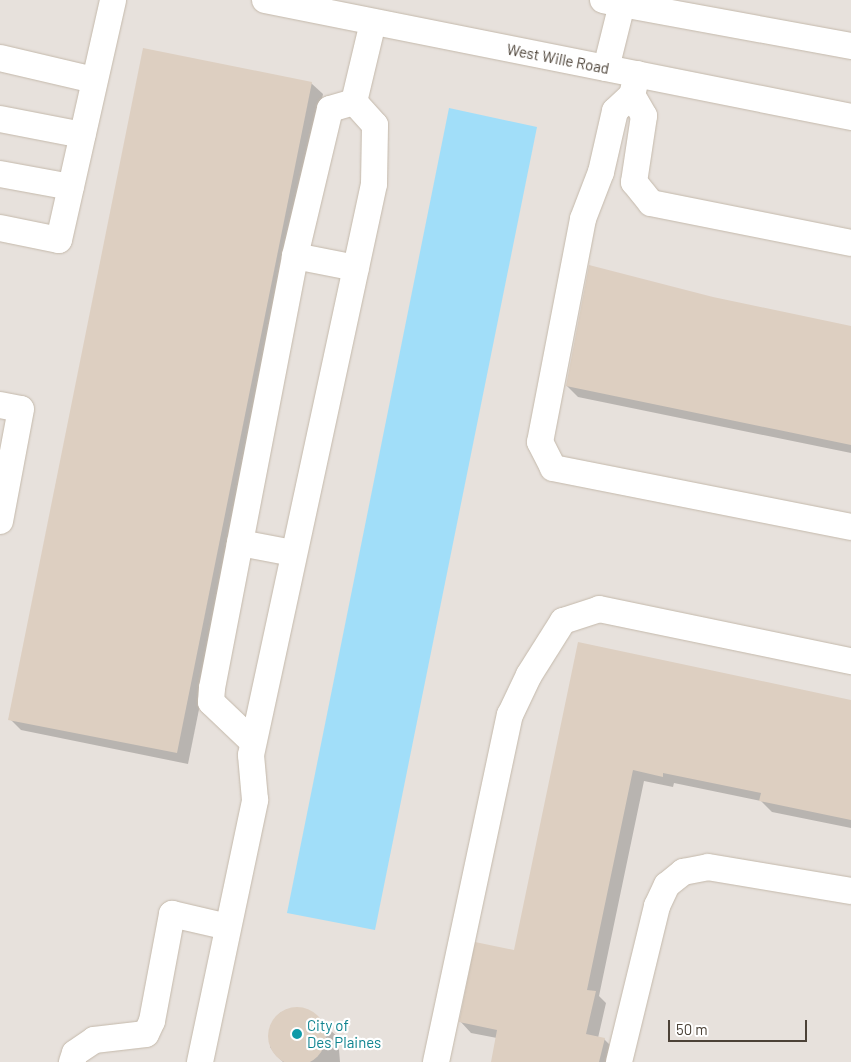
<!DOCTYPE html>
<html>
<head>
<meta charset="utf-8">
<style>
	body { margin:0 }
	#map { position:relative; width:851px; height:1062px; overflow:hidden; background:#f7f2eb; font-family:Barlow,sans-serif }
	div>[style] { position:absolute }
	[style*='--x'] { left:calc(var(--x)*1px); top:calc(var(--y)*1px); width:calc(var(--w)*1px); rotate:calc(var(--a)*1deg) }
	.industrial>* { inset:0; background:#e7e1dc }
	.water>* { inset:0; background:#a1def9 }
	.shadow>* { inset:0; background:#0003 }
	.building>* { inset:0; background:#ddcfc1 }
	.round { border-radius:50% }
	.roads { filter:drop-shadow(0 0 1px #c4b9ab) drop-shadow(0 0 1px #c4b9ab) }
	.minor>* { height:26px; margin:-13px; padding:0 13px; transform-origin:13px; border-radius:13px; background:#fff }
	.dots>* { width:14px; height:14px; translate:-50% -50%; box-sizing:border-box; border:2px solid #fff; border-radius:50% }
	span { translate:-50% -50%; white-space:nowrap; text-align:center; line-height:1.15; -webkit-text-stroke:4.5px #fff; paint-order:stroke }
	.street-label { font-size:15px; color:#4c4237 }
	.culture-label { font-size:15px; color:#0d838f }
	.left { translate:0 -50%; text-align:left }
	.scale { position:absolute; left:668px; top:1020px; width:139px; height:22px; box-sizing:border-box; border:2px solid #4c4237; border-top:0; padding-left:6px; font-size:15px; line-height:18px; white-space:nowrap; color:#4c4237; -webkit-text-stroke:4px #fff; paint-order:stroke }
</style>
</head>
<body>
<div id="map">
	<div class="industrial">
		<i style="clip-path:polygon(0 0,851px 0,851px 1062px,0 1062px)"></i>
	</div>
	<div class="water">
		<i style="clip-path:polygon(449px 108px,537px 127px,375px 930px,287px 913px)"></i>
	</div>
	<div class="shadow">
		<i style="clip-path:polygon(311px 83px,323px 94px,188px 764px,21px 730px,10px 719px)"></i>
		<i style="clip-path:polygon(713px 298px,851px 328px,851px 453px,578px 397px,567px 386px)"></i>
		<i style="clip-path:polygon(579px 644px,851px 702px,851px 828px,772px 812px,761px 801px,674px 783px,673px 787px,644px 781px,599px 996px,606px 1003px,598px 1038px,604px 1039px,615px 1050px,613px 1062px,492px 1062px,497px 1038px,471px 1033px,460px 1021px,515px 951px)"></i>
		<i style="clip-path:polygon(288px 1009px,307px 1010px,338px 1037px,340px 1062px,283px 1062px,275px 1054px,270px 1047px,270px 1028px,280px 1013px)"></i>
	</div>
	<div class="building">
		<i style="clip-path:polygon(143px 48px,312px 82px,177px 753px,8px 720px)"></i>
		<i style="clip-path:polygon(589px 265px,713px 297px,851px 326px,851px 445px,566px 386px)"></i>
		<i style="clip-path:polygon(578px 642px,851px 700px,851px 820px,759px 801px,761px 793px,663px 773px,663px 777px,633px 770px,587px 990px,596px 991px,586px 1034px,605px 1038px,599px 1062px,491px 1062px,497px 1030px,459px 1022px,475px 942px,514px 950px)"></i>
		<i class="round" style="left:268px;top:1007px;width:58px;height:58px"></i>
	</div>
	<div class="roads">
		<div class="minor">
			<i style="--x:265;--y:0;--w:598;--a:11.29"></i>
			<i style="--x:603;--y:0;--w:19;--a:12"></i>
			<i style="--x:622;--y:4;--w:66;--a:104"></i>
			<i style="--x:622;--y:4;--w:233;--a:10.4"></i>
			<i style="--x:0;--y:58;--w:97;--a:13.2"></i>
			<i style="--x:637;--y:74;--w:22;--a:103"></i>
			<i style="--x:632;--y:95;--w:23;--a:137"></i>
			<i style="--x:615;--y:111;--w:63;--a:102.9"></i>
			<i style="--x:601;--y:172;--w:50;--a:111"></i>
			<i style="--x:583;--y:219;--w:227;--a:100.9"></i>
			<i style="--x:540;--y:442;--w:29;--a:63"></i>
			<i style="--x:553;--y:468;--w:304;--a:11.2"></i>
			<i style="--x:632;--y:95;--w:24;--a:60"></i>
			<i style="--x:644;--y:116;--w:67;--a:98.6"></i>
			<i style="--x:634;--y:182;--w:27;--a:51"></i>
			<i style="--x:651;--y:203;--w:204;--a:11.3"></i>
			<i style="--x:0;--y:119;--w:84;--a:11"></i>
			<i style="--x:0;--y:174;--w:72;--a:10.4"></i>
			<i style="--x:0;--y:228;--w:60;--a:11.5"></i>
			<i style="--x:59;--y:240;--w:246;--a:-77.3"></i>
			<i style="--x:295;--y:256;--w:151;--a:-76.6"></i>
			<i style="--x:330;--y:109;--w:25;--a:-16"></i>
			<i style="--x:0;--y:405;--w:21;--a:11"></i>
			<i style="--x:21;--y:409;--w:114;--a:100.6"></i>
			<i style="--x:240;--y:543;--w:54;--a:10.7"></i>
			<i style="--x:253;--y:742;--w:58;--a:-136.4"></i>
			<i style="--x:211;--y:702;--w:14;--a:-86"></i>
			<i style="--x:212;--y:688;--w:440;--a:-79.1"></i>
			<i style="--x:295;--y:256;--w:62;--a:11.1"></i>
			<i style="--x:72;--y:1062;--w:9;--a:-72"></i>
			<i style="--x:75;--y:1053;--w:23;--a:-34"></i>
			<i style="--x:94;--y:1040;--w:52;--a:-6.6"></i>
			<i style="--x:146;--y:1034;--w:14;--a:-65"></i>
			<i style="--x:152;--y:1021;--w:109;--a:-79.4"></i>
			<i style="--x:172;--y:914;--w:57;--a:13.1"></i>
			<i style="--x:200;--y:1062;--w:268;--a:-78.1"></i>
			<i style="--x:255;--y:800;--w:45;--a:-95.1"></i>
			<i style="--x:251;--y:755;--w:584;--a:-77.84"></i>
			<i style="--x:374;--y:184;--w:59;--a:-89"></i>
			<i style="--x:375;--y:125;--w:31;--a:-132"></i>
			<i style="--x:354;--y:102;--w:82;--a:-76.6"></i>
			<i style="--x:436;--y:1062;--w:355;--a:-78"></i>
			<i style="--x:510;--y:715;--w:44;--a:-64.6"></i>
			<i style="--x:529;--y:675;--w:64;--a:-57.8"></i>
			<i style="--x:563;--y:621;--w:38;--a:-18"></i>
			<i style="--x:599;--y:609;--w:257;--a:11.7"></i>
			<i style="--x:619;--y:1062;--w:161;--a:-76.3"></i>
			<i style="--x:657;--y:906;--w:23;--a:-65"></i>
			<i style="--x:667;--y:885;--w:21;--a:-39"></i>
			<i style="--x:683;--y:872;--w:25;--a:-11"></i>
			<i style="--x:708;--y:867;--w:145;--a:9.5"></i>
		</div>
	</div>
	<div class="dots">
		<i style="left:297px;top:1034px;background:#0f9aa8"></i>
	</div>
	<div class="street-label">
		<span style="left:558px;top:59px;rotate:11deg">West Wille Road</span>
	</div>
	<div class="culture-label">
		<span class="left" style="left:307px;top:1034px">City of<br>Des Plaines</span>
	</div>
	<div class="scale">50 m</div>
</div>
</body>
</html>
